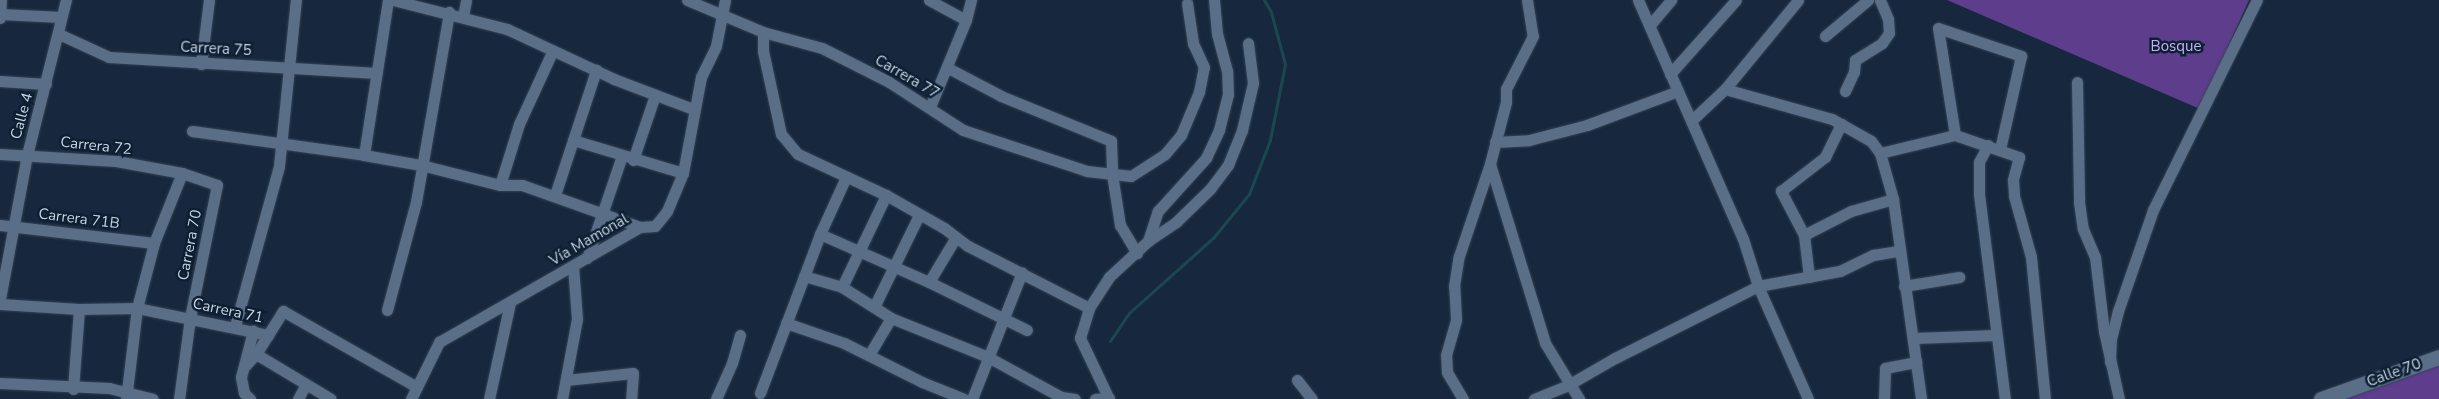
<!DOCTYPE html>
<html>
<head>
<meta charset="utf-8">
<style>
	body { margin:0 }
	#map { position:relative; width:2439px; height:399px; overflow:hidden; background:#17283e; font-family:"Nunito Sans",sans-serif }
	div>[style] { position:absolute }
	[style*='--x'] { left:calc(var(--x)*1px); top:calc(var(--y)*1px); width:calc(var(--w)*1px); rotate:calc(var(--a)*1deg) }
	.forest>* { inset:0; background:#5d3d8c }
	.stream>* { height:3px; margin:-1.5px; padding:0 1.5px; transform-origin:1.5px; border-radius:1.5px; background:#19484e }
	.roads { filter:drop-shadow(0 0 1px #354355) drop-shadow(0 0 1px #354355) }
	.street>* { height:11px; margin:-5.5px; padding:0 5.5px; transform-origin:5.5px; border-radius:5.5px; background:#5a6e87 }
	.secondary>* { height:15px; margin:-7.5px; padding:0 7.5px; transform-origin:7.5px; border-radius:7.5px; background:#5a6e87 }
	span { translate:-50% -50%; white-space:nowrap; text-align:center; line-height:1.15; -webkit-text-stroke:5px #0d1f33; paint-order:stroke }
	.park-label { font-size:15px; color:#c7b0f2 }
	.street-label { font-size:15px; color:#c7d3e1 }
</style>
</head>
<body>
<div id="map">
	<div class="forest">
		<i style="clip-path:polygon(1947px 0,2249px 0,2200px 109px)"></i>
		<i style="clip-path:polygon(2439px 358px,2439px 399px,2328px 399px)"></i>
	</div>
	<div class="stream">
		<i style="--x:1110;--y:341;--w:34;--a:-56"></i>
		<i style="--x:1129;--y:313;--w:113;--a:-41.8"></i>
		<i style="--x:1213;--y:238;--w:57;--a:-50.7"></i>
		<i style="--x:1249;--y:194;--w:58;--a:-68.7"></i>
		<i style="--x:1270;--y:140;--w:77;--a:-78.8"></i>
		<i style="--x:1285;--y:64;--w:54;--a:-105.1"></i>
		<i style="--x:1271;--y:12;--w:14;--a:-120"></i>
	</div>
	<div class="roads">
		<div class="street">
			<i style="--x:393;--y:0;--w:118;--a:14.3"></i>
			<i style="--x:507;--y:29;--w:118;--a:25"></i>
			<i style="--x:614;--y:79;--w:85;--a:20.8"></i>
			<i style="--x:687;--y:0;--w:82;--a:22.8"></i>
			<i style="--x:763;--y:32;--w:61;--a:15.2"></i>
			<i style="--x:822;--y:48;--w:75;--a:26.9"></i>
			<i style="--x:889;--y:82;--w:88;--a:33"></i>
			<i style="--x:963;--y:130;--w:131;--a:18.3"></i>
			<i style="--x:1087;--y:171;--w:44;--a:6.5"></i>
			<i style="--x:1131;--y:176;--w:40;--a:-32.9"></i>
			<i style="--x:1165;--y:154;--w:25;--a:-50"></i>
			<i style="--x:1181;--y:135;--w:47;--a:-67.3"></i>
			<i style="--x:1199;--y:92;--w:25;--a:-79"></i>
			<i style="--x:1204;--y:67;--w:26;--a:-115"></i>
			<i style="--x:1193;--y:43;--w:40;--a:-98.5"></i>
			<i style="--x:929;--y:0;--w:42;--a:28.4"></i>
			<i style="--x:1527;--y:0;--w:36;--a:81"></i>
			<i style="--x:1533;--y:36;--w:59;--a:117"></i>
			<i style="--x:1506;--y:89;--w:13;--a:90"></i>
			<i style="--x:1506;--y:102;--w:64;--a:104.5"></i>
			<i style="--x:1490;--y:164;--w:187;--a:72.9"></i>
			<i style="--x:1545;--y:343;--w:66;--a:58.7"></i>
			<i style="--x:1638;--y:0;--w:261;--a:66.3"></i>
			<i style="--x:1743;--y:239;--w:49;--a:72.3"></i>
			<i style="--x:1758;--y:286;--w:124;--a:66.1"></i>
			<i style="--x:0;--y:14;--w:61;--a:2.8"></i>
			<i style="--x:463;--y:16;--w:16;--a:-79"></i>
			<i style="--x:0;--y:18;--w:18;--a:-87"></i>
			<i style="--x:1650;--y:25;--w:33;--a:-50"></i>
			<i style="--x:763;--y:32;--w:19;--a:90"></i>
			<i style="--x:763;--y:51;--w:85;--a:77.8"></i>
			<i style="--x:781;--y:134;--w:26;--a:50"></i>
			<i style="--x:798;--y:154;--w:97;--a:25"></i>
			<i style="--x:886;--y:195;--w:67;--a:29.6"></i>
			<i style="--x:944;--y:228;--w:30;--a:37"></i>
			<i style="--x:968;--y:246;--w:136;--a:27.1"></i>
			<i style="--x:59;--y:34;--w:55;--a:24.7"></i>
			<i style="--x:109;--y:57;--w:268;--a:3.4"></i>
			<i style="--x:1825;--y:36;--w:56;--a:-39.9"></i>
			<i style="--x:201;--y:64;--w:64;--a:-82.9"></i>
			<i style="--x:948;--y:68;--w:60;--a:27.8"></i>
			<i style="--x:1001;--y:96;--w:119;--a:22.2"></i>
			<i style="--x:1111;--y:141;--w:33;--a:88"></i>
			<i style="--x:1112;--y:174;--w:52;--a:81.1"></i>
			<i style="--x:1120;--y:225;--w:33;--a:59"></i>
			<i style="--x:1670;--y:74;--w:99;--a:-48.3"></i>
			<i style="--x:0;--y:81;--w:46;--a:3.7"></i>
			<i style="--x:2077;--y:82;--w:120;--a:89"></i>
			<i style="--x:2079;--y:202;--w:27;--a:82"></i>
			<i style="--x:2083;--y:229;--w:30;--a:67"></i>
			<i style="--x:2095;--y:257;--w:75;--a:83.1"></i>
			<i style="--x:2104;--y:331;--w:70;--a:77.6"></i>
			<i style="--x:1725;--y:89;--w:111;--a:15.7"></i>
			<i style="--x:1832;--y:119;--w:45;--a:29.4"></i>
			<i style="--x:1871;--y:141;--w:15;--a:53"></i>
			<i style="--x:1880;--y:153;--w:48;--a:74.2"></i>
			<i style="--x:1893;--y:199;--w:202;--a:82"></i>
			<i style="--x:1845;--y:91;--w:21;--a:-65"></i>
			<i style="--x:1854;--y:72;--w:12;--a:-85"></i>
			<i style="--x:1855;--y:60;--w:32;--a:-32"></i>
			<i style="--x:1882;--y:43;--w:12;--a:-55"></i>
			<i style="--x:1889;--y:33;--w:14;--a:-94"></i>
			<i style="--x:1888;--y:19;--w:21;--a:-113"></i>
			<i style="--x:930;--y:107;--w:94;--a:-67.5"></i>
			<i style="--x:966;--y:20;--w:21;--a:-76"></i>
			<i style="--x:1691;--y:121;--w:47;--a:-43.3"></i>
			<i style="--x:1725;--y:89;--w:115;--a:-50.6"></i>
			<i style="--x:192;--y:131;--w:174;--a:7.9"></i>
			<i style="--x:364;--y:155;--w:58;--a:10"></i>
			<i style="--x:421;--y:165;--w:81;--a:14.2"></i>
			<i style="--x:500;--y:185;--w:22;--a:0"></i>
			<i style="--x:522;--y:185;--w:125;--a:19.6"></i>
			<i style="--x:1955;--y:135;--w:108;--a:-99"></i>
			<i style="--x:1938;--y:28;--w:88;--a:18.6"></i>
			<i style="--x:2021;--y:56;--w:95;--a:102.7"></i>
			<i style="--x:573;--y:140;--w:115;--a:16.7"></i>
			<i style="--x:1495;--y:142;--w:34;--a:-3"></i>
			<i style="--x:1529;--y:140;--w:60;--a:-14.5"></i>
			<i style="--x:1587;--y:125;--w:97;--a:-20.5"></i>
			<i style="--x:1988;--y:145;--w:19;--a:118"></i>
			<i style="--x:1979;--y:162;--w:32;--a:90"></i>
			<i style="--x:1979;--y:194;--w:207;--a:82.8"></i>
			<i style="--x:1880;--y:153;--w:77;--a:-13.5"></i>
			<i style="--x:1955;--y:135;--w:68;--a:19"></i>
			<i style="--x:2019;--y:157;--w:24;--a:105"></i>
			<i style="--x:2013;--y:180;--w:16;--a:86"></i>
			<i style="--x:2014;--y:196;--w:63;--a:74.4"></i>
			<i style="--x:2031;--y:257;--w:143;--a:84.4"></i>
			<i style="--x:0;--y:154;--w:116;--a:3.5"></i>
			<i style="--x:116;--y:161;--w:67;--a:10.3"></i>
			<i style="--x:182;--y:173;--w:37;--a:19"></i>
			<i style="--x:217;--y:185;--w:136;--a:101.5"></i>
			<i style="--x:190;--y:318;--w:82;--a:97.7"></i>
			<i style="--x:364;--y:155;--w:157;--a:-81.2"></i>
			<i style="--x:633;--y:160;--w:69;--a:-71.3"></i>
			<i style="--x:500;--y:185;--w:64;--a:-72.7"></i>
			<i style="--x:519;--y:124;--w:81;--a:-65.3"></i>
			<i style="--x:555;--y:195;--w:132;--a:-71.8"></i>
			<i style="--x:0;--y:225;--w:155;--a:6.7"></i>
			<i style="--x:820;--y:234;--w:119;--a:23.8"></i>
			<i style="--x:929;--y:282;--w:109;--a:26.1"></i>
			<i style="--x:1804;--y:235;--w:53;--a:-27.1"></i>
			<i style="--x:1851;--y:211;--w:44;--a:-15.9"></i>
			<i style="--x:1148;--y:241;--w:32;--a:-72"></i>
			<i style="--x:1158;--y:211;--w:72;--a:-47.8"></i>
			<i style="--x:1206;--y:158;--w:31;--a:-65"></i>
			<i style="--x:1219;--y:130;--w:36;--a:-76"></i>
			<i style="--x:1228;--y:95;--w:24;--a:-92"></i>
			<i style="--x:1227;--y:71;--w:38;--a:-105"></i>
			<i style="--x:1217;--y:34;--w:34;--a:-95"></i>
			<i style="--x:587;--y:258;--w:108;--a:-71.1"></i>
			<i style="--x:804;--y:276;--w:40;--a:16"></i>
			<i style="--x:842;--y:287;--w:58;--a:32.3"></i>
			<i style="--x:891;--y:318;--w:105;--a:21.9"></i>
			<i style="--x:988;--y:357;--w:83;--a:28.7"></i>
			<i style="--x:1061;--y:397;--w:14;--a:8"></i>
			<i style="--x:1809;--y:277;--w:42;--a:-96.8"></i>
			<i style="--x:1804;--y:235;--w:50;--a:-117.6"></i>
			<i style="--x:1781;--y:191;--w:56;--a:-37.7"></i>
			<i style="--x:1825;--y:157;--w:37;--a:-64"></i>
			<i style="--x:929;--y:282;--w:52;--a:-59"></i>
			<i style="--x:1904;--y:286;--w:56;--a:-9.3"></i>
			<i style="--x:842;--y:287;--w:102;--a:-64.4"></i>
			<i style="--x:0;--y:299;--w:147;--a:-79.4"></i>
			<i style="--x:27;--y:155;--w:160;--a:-75.9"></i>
			<i style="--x:0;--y:304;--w:79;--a:3.6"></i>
			<i style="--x:79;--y:309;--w:58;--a:-1"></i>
			<i style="--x:137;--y:308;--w:134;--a:11.6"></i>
			<i style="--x:874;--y:307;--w:102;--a:-63.9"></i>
			<i style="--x:387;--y:310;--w:112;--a:-75"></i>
			<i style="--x:416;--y:202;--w:193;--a:-80.1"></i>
			<i style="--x:786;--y:323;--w:61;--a:19"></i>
			<i style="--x:844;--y:343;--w:87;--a:26.6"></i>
			<i style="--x:922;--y:382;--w:45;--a:22"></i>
			<i style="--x:235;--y:326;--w:166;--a:-74.6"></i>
			<i style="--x:279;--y:166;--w:167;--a:-84.2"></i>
			<i style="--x:1914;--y:338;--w:82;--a:-2.1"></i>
			<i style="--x:256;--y:354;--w:87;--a:31"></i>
			<i style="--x:869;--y:355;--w:43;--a:-59.3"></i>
			<i style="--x:2110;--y:362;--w:23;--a:-88"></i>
			<i style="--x:2111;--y:339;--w:29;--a:-76"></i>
			<i style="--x:2118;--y:311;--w:107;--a:-70.9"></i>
			<i style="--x:2153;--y:210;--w:234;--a:-63.7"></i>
			<i style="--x:244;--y:367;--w:18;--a:-47"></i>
			<i style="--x:256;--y:354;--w:51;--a:-57.9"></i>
			<i style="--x:283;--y:311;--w:154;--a:29.6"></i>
			<i style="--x:566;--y:380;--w:67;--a:-6"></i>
			<i style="--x:633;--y:373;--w:26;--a:94"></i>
			<i style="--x:1297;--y:380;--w:24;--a:52"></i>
			<i style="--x:0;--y:383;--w:109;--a:2.6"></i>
			<i style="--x:109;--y:388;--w:45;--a:14"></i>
			<i style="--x:73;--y:389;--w:80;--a:-85.7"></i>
			<i style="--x:760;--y:393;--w:170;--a:-69.3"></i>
			<i style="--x:820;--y:234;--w:63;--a:-65.5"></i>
			<i style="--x:126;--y:399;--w:92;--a:-83.1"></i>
			<i style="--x:137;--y:308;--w:67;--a:-75.3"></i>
			<i style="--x:154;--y:243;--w:75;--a:-68.2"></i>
			<i style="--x:250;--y:399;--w:8;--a:-135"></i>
			<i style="--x:244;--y:393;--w:16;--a:-101"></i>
			<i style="--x:241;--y:377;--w:48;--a:-75.4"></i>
			<i style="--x:298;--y:399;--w:17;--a:-62"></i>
			<i style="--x:411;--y:399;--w:64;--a:-63.8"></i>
			<i style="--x:439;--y:342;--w:232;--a:-29.8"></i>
			<i style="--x:640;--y:227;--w:15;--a:-4"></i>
			<i style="--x:655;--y:226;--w:19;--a:-51"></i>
			<i style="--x:667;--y:211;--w:41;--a:-67.2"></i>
			<i style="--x:683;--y:173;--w:98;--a:-79.4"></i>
			<i style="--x:701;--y:77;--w:34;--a:-64"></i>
			<i style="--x:716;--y:46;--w:47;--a:-78.9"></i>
			<i style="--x:489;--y:399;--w:98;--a:-77.7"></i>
			<i style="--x:562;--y:399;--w:81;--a:-79.4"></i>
			<i style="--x:577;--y:319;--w:53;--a:-94.3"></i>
			<i style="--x:716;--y:399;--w:39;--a:-66"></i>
			<i style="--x:732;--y:363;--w:29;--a:-74"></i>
			<i style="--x:972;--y:399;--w:136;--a:-68.5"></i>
			<i style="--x:1095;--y:399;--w:14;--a:-4"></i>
			<i style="--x:1109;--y:399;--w:68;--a:-115.4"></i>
			<i style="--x:1080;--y:338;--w:31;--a:-73"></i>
			<i style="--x:1089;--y:308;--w:37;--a:-57"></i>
			<i style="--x:1109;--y:277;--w:53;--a:-42.7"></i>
			<i style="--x:1148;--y:241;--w:34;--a:-34"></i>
			<i style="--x:1176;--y:222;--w:47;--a:-44.1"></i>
			<i style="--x:1210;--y:189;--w:30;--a:-53"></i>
			<i style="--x:1228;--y:165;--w:38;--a:-68"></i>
			<i style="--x:1242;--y:130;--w:48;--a:-76.8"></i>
			<i style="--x:1253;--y:83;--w:40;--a:-97.1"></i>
			<i style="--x:1463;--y:399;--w:31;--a:-121"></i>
			<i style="--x:1447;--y:372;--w:17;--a:-93"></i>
			<i style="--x:1446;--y:355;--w:37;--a:-74"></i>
			<i style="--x:1456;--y:319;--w:33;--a:-93"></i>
			<i style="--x:1454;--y:286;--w:30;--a:-81"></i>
			<i style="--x:1459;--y:256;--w:97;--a:-71.4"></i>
			<i style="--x:1534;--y:399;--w:37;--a:-22"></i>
			<i style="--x:1568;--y:385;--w:54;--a:-29.9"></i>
			<i style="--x:1615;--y:358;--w:160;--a:-26.7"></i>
			<i style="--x:1758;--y:286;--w:83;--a:-10.4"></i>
			<i style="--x:1840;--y:271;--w:37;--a:-26"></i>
			<i style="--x:1873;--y:255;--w:26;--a:-9"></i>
			<i style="--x:1884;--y:399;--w:31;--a:-88"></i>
			<i style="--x:1885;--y:368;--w:32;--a:-11"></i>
		</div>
		<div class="secondary">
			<i style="--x:2321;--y:399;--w:125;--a:-19.6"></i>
		</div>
	</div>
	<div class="park-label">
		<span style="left:2176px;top:47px">Bosque</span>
	</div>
	<div class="street-label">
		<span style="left:216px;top:49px;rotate:3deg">Carrera 75</span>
		<span style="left:907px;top:77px;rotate:30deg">Carrera 77</span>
		<span style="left:22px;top:116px;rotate:-75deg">Calle 4</span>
		<span style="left:96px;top:146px;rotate:6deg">Carrera 72</span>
		<span style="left:79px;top:219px;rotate:7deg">Carrera 71B</span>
		<span style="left:589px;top:240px;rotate:-30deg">Vía Mamonal</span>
		<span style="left:190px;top:245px;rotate:-79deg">Carrera 70</span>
		<span style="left:228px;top:311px;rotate:12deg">Carrera 71</span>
		<span style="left:2394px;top:373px;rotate:-20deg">Calle 70</span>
	</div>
</div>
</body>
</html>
